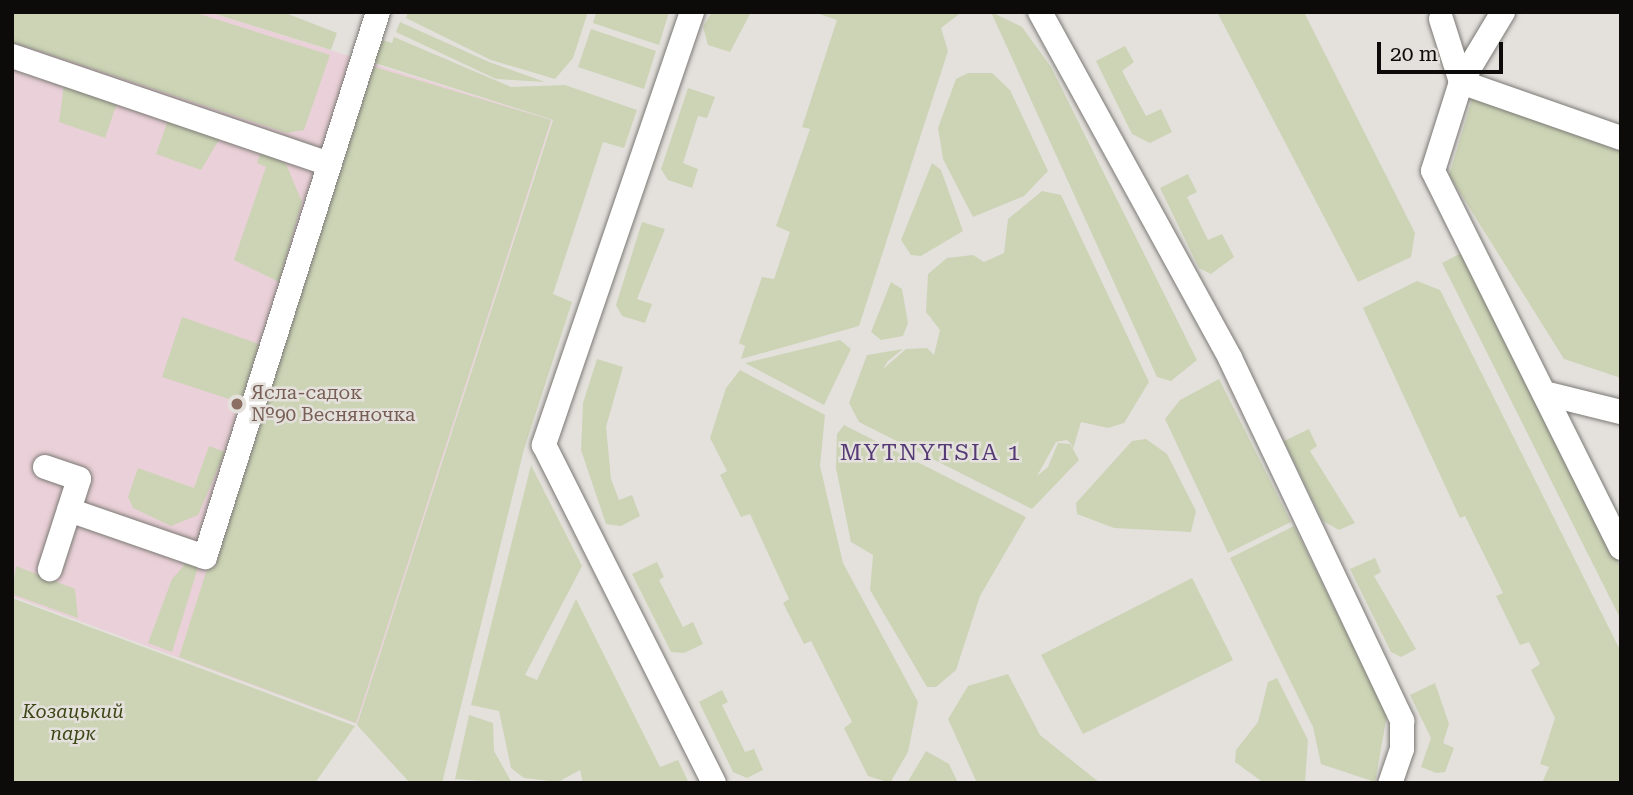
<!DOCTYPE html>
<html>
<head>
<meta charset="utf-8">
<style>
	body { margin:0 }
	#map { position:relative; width:1633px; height:795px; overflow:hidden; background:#e4e1dd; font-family:"Roboto Serif",serif }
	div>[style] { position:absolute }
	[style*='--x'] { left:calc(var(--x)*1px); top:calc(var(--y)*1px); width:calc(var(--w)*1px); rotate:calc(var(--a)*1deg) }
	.education>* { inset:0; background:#ead0d8 }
	.green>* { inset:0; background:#ccd4b5 }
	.roads { filter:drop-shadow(0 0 2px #7b7975) drop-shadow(0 0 2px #7b7975) }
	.lane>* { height:24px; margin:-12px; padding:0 12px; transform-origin:12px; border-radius:12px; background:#fff }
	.dots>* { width:19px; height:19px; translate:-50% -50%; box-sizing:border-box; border:4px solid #e4e1dd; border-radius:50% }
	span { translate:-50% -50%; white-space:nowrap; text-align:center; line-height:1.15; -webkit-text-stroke:5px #e4e1dd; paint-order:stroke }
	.education-label { font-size:19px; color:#785e54 }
	.left { translate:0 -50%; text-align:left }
	.park-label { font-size:19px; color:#3d4715; font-style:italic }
	.quarter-label { font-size:23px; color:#553a75; letter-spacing:2px }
	.frame { position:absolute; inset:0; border:14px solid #0c0b0a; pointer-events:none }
	.scale { position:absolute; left:1377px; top:42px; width:126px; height:32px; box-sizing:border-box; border:4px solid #0c0b0a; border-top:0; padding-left:9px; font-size:21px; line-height:24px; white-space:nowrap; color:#0c0b0a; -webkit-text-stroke:5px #e4e1dd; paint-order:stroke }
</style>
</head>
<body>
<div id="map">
	<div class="education">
		<i style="clip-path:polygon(12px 12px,209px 12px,552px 120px,357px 724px,12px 596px)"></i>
	</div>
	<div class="green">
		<i style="clip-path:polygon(12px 12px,193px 12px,330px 55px,304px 130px,287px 133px,12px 42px)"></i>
		<i style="clip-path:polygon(209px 12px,283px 12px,337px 33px,331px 50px)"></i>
		<i style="clip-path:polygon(408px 12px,450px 13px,588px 12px,573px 58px,555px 79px,491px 60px,406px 18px)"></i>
		<i style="clip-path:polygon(596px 12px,669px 12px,659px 45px,593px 23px)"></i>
		<i style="clip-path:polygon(712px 12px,751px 12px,730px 52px,708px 45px,703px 27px)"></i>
		<i style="clip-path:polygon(813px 12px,962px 12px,941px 28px,948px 51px,859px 326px,741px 359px,745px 346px,739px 343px,762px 277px,774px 279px,790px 232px,776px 226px,810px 129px,802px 127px,837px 20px)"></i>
		<i style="clip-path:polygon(991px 12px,1022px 27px,1051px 67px,1197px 360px,1171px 381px,1157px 377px)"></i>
		<i style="clip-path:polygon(1217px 12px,1304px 12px,1415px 233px,1411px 257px,1358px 282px)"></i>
		<i style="clip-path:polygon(400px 22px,489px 62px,545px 82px,496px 79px,396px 32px)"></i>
		<i style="clip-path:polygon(591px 29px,656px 51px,644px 89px,578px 67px)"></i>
		<i style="clip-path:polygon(394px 37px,511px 87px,565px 85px,637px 110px,624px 148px,603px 142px,553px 294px,572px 302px,524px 449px,442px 783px,410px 783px,357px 725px,553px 120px,372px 62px,378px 39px,392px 43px)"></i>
		<i style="clip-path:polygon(1125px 46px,1134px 62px,1122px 71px,1146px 116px,1161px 109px,1172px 132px,1150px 143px,1132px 134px,1096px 61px)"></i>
		<i style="clip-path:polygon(371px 66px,551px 120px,356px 723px,179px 657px,208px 566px,215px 567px)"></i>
		<i style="clip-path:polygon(968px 73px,992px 73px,1010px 90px,1048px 171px,1024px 196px,973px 217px,943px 159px,938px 128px,956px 79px)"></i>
		<i style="clip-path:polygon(64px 85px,117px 103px,105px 138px,59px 122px)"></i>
		<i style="clip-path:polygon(688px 88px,715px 97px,707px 118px,698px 116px,683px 163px,698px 169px,692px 188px,668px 180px,661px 169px)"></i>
		<i style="clip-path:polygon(1473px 96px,1621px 152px,1621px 378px,1564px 359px,1449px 175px)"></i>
		<i style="clip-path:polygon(168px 120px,220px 138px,201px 170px,156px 154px)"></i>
		<i style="clip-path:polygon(261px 151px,286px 164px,302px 202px,279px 282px,234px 260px,266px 167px,257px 163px)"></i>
		<i style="clip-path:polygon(932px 163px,941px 170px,963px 231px,921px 256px,911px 255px,901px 240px)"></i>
		<i style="clip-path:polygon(1188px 174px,1197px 192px,1187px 197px,1208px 240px,1222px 234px,1234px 257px,1211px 274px,1199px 268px,1160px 188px)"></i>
		<i style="clip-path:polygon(1042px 191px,1061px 195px,1149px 382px,1124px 423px,1108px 428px,1081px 422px,1073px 449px,1071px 444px,1067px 440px,1056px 442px,1037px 476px,1048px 467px,1058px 443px,1070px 444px,1079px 460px,1032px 509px,859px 422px,849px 403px,867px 355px,903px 349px,888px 361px,883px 369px,906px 349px,927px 348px,934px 355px,940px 330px,926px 312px,928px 274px,947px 258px,973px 255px,984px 262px,1004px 253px,1008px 219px)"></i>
		<i style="clip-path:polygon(642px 222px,665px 229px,637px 299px,652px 304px,645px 323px,622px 316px,616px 305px)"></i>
		<i style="clip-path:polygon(1467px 250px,1621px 568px,1621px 620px,1442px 263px)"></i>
		<i style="clip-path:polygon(1417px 281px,1440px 290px,1621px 652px,1621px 783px,1542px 783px,1549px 767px,1540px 764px,1555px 718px,1531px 670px,1540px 664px,1529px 642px,1520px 645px,1496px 596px,1503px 593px,1465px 516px,1460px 518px,1363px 308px)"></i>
		<i style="clip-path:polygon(891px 282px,902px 289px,908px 323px,903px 336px,881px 340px,871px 332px)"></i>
		<i style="clip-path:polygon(182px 317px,259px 344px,241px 403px,162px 377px)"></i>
		<i style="clip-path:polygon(840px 340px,851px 349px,824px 405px,745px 363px)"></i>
		<i style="clip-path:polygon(597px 359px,623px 367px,606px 427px,611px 479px,619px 500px,632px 495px,640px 516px,621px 526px,606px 524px,581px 450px,583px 403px)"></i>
		<i style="clip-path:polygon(740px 370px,825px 415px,820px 466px,843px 563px,918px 702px,908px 752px,890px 783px,868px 776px,844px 728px,852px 722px,811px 641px,804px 644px,783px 603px,789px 599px,750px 514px,741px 517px,720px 475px,727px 471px,710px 438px,726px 388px)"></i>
		<i style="clip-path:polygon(1219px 379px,1291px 522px,1228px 553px,1165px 419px,1180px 400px)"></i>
		<i style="clip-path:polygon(844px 425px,1026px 517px,980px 596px,956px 670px,936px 687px,927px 687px,870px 590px,873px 555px,851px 542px,836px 468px,837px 434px)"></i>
		<i style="clip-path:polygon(1309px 429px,1317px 446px,1310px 451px,1355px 523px,1339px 530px,1323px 521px,1284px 441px)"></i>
		<i style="clip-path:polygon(1146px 439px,1167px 454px,1196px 511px,1191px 532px,1114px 528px,1077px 514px,1076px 503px,1132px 441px)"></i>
		<i style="clip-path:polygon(209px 446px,225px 452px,198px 515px,171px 526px,133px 508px,128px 497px,138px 468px,194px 488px)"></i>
		<i style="clip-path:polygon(531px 465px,582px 566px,525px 675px,537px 680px,576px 599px,660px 767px,678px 760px,689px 783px,583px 783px,580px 770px,558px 782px,524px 778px,511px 768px,499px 711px,471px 705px)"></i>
		<i style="clip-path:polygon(1294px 526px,1387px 715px,1375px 782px,1321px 764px,1313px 727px,1230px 558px)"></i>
		<i style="clip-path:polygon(1375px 558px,1381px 572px,1374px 576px,1416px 649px,1401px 657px,1391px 652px,1350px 569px)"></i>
		<i style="clip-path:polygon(187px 562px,199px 564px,172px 652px,148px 643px,172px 579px)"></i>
		<i style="clip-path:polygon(657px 562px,664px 577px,659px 580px,683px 627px,693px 622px,703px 644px,684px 653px,671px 652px,632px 574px)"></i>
		<i style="clip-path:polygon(16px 566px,75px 589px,78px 618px,12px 594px)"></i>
		<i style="clip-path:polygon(1192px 578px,1233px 660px,1083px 734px,1041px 655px)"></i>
		<i style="clip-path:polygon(12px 598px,355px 726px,315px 783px,12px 783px)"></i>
		<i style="clip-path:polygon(1008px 674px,1040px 735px,1100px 783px,977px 783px,948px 719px,968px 686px)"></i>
		<i style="clip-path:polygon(1277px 678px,1308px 740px,1305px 783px,1264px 783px,1235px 762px,1236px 750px,1258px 722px,1268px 682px)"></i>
		<i style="clip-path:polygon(1435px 683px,1449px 724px,1443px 743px,1454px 748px,1445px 772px,1436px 773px,1421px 767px,1431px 738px,1410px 695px)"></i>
		<i style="clip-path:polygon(722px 690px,728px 702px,722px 705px,745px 752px,754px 749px,763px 770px,747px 778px,733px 772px,699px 702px)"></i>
		<i style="clip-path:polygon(469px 715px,493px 723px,494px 751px,512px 783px,455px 779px)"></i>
		<i style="clip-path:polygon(926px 751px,949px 764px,958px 783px,907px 783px)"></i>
	</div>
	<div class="roads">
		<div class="lane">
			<i style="--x:692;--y:12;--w:458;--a:108.9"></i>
			<i style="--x:544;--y:445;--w:378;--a:63.3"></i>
			<i style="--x:1040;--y:12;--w:395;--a:61.2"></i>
			<i style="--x:1230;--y:358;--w:402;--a:64.6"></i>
			<i style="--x:1402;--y:721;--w:28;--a:90"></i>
			<i style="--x:1402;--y:749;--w:36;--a:109"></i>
			<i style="--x:1441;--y:19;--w:66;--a:72.4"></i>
			<i style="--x:12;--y:56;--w:335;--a:18.8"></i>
			<i style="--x:1461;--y:82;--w:82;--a:-59"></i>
			<i style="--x:1621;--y:138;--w:170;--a:-160.7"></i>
			<i style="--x:1461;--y:82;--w:93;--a:107.5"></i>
			<i style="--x:1433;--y:171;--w:421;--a:63.5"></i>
			<i style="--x:1544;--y:393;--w:79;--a:13.9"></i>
			<i style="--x:45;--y:467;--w:36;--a:19"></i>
			<i style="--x:79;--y:479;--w:95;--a:107.9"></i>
			<i style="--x:69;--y:510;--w:144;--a:19.1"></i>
			<i style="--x:205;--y:557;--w:572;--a:-72.39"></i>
		</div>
	</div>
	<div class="dots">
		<i style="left:237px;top:404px;background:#8d6e63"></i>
	</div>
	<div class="education-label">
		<span class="left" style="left:251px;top:404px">Ясла-садок<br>№90 Весняночка</span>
	</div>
	<div class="park-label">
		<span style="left:73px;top:723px">Козацький<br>парк</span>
	</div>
	<div class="quarter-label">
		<span style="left:931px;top:453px">MYTNYTSIA 1</span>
	</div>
	<div class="frame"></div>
	<div class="scale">20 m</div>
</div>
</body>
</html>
